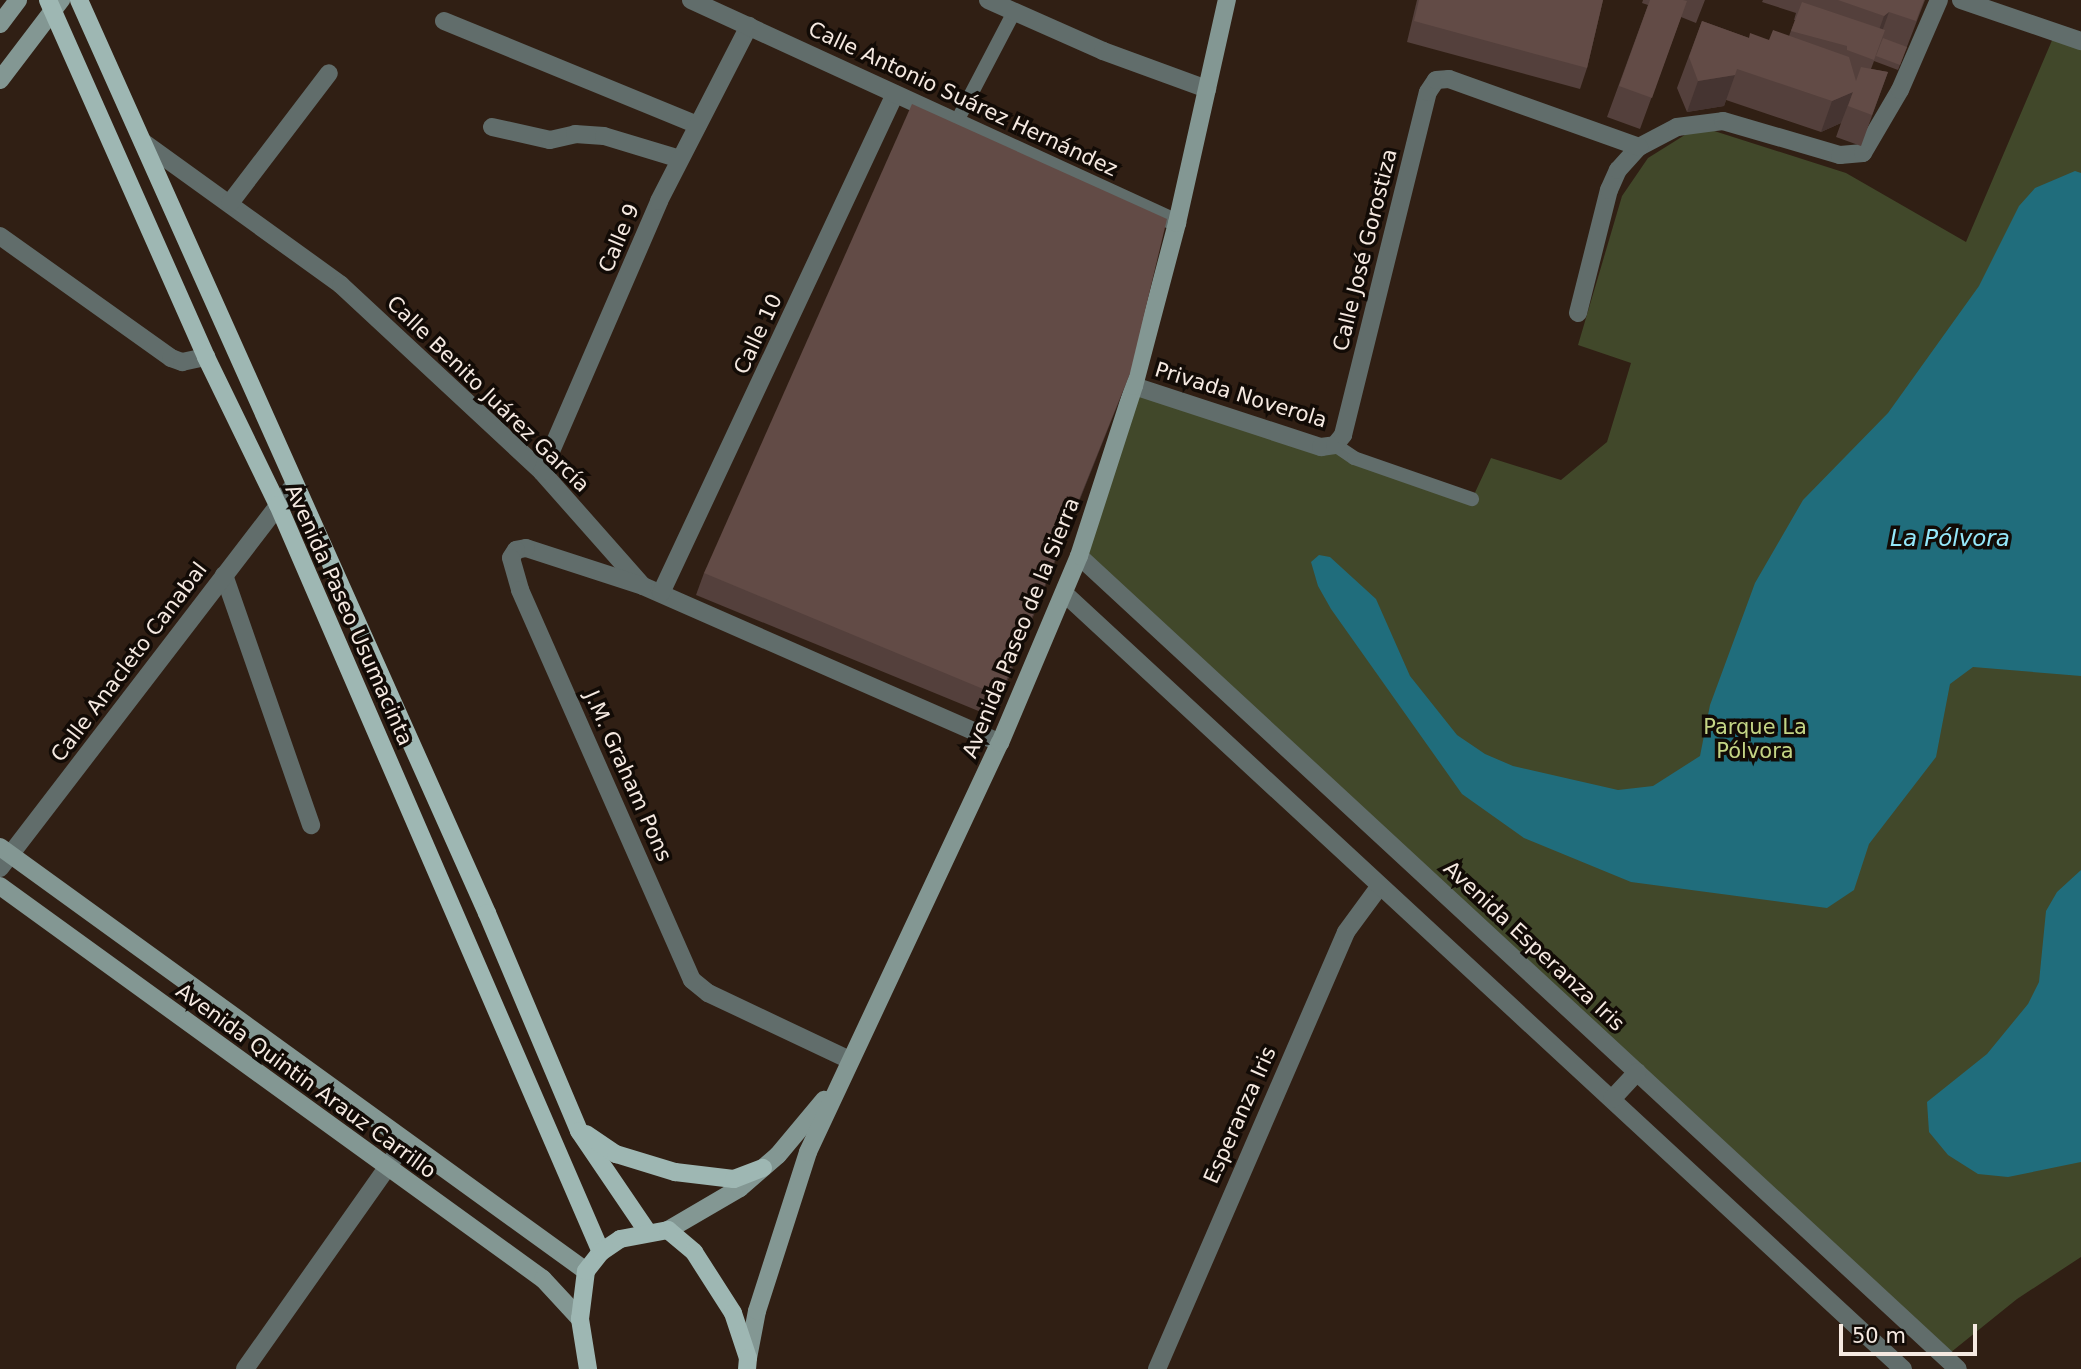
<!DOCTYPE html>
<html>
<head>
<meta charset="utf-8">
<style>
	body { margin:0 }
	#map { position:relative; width:2081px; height:1369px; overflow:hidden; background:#301f14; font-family:"DejaVu Sans",sans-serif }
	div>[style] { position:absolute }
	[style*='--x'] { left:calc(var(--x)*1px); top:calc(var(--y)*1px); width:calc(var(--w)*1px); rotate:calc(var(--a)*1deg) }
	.green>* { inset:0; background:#41482a }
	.water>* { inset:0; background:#206d7c }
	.pedestrian>* { height:14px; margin:-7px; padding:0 7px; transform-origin:7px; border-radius:7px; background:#616d6b }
	.minor>* { height:18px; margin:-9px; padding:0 9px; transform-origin:9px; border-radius:9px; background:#616d6b }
	.tertiary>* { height:18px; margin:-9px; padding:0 9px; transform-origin:9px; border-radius:9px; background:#616d6b }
	.secondary>* { height:18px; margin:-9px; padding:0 9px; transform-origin:9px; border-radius:9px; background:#839793 }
	.primary>* { height:18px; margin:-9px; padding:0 9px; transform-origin:9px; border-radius:9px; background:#9eb7b3 }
	.wall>* { inset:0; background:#54403c }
	.shaded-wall>* { inset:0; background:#453431 }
	.building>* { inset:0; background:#624b46 }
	span { translate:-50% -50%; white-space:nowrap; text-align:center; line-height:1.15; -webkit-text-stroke:7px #120b06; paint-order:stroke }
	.street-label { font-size:21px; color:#f5e9e1 }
	.park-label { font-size:21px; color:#c4d585 }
	.water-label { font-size:23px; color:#95e8fa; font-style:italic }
	.scale { position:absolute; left:1839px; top:1324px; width:138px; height:32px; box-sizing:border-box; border:4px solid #f5e9e1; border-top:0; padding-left:9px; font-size:21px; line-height:24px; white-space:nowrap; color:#f5e9e1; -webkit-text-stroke:5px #120b06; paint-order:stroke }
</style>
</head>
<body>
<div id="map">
	<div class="green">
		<i style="clip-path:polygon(2056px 31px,2081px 41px,2081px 1257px,2017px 1299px,1945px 1357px,1079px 556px,1134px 386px,1472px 499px,1491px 458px,1561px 480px,1607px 442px,1631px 363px,1578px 345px,1622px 196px,1648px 158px,1688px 133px,1708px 129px,1846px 173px,1966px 242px)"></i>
	</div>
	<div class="water">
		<i style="clip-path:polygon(2075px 171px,2081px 173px,2081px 676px,1973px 667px,1950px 684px,1936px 757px,1869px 844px,1854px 890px,1827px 908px,1631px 882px,1524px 838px,1462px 794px,1331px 609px,1318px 586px,1311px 562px,1319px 555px,1330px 557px,1376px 599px,1410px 676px,1457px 735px,1485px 754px,1513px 766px,1618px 790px,1653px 786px,1700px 756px,1710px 705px,1755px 583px,1803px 500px,1888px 413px,1979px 286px,2019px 206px,2035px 188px)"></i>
		<i style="clip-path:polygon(2081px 870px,2081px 1162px,2008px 1177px,1978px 1174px,1948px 1155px,1929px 1132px,1927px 1102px,1987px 1054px,2028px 1004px,2039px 982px,2046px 911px,2057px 892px)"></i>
	</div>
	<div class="pedestrian">
		<i style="--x:957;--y:121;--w:123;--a:-62.4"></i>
		<i style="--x:1335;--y:445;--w:23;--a:34"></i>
		<i style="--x:1354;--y:458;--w:125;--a:19.2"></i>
	</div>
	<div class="minor">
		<i style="--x:988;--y:0;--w:126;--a:23.9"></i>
		<i style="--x:1103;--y:51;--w:111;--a:20.1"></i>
		<i style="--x:1961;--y:0;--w:127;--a:18.9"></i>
		<i style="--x:444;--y:21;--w:274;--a:22.3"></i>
		<i style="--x:492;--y:127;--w:59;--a:12.6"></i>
		<i style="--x:550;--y:140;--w:26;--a:-13"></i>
		<i style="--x:575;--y:134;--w:29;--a:4"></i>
		<i style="--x:604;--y:136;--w:79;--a:16.8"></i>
		<i style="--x:143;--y:142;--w:244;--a:35.8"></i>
		<i style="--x:341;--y:285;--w:275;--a:42.9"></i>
		<i style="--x:542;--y:472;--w:152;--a:48.5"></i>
		<i style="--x:643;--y:586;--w:390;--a:23.7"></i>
		<i style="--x:230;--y:203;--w:163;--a:-52.7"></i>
		<i style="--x:0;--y:236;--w:210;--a:35.5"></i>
		<i style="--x:171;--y:358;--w:12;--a:20"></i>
		<i style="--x:182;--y:362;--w:25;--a:-12"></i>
		<i style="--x:1578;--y:313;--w:127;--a:-75.9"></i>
		<i style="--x:1609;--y:190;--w:22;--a:-66"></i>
		<i style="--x:1618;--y:170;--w:31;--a:-48"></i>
		<i style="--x:1639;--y:147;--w:43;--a:-27.8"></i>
		<i style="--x:1677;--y:127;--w:46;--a:-7.4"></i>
		<i style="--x:1723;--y:121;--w:122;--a:16.2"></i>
		<i style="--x:1840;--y:155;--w:23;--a:-5"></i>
		<i style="--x:1863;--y:153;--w:73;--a:-59.6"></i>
		<i style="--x:1900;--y:90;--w:98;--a:-66.6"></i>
		<i style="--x:1134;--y:386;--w:197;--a:18.1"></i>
		<i style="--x:1321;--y:447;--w:14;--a:-8"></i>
		<i style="--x:1335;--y:445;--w:13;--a:-51"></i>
		<i style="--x:1343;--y:435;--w:353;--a:-76.1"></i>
		<i style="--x:1428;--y:92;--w:14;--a:-56"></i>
		<i style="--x:1436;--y:80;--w:13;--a:-4"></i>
		<i style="--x:1449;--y:79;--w:202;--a:19.7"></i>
		<i style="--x:542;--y:472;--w:295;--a:-66.6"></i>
		<i style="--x:659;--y:201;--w:197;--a:-62.8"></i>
		<i style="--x:224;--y:575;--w:265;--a:70.8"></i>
		<i style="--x:643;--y:586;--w:123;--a:-162"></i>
		<i style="--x:526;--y:548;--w:10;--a:169"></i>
		<i style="--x:516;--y:550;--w:9;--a:122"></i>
		<i style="--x:511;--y:558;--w:33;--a:74"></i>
		<i style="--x:520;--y:590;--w:426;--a:66.2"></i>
		<i style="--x:692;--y:980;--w:21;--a:39"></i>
		<i style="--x:708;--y:993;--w:157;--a:25.3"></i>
		<i style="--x:661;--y:593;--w:551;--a:-64.88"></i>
		<i style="--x:0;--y:868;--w:484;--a:-52.5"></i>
		<i style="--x:245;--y:1369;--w:276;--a:-54.8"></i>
		<i style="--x:1157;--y:1369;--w:476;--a:-66.6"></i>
		<i style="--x:1346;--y:932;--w:56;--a:-53.7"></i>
	</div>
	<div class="tertiary">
		<i style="--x:691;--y:0;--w:535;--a:24.65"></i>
		<i style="--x:1079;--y:556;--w:1197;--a:42.77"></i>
		<i style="--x:1064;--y:593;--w:1143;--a:42.77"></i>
		<i style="--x:1612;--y:1099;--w:37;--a:-47"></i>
	</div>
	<div class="secondary">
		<i style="--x:0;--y:24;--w:30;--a:-53"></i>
		<i style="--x:0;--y:80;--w:101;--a:-52.7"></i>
		<i style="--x:0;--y:847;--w:723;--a:35.89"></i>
		<i style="--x:0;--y:886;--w:670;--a:35.9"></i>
		<i style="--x:543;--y:1279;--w:54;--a:47.2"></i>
		<i style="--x:668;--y:1230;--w:83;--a:-30.3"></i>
		<i style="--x:740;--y:1188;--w:50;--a:-41"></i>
		<i style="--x:778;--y:1155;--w:72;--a:-50.1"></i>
		<i style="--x:748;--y:1358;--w:48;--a:-79.2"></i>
		<i style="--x:757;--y:1311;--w:167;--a:-72.2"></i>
		<i style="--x:808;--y:1152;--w:452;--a:-64.9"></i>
		<i style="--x:1000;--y:743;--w:203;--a:-67.1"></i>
		<i style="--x:1079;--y:556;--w:179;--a:-72.1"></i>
		<i style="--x:1134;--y:386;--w:169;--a:-75.2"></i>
		<i style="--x:1177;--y:223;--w:229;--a:-77.4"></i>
	</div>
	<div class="primary">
		<i style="--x:48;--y:0;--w:390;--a:66.1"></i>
		<i style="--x:206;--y:357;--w:165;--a:64.1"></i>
		<i style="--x:278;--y:505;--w:814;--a:66.62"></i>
		<i style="--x:79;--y:0;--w:1000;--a:65.92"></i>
		<i style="--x:487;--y:913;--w:237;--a:67.1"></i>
		<i style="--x:579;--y:1131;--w:121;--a:55.8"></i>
		<i style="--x:586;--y:1134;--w:36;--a:34"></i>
		<i style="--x:616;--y:1154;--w:62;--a:17"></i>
		<i style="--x:675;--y:1172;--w:59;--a:6.8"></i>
		<i style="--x:734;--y:1179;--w:31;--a:-21"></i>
		<i style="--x:588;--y:1369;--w:51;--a:-99.1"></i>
		<i style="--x:580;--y:1319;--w:48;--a:-82.9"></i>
		<i style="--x:586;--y:1271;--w:24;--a:-52"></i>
		<i style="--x:601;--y:1252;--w:23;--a:-34"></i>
		<i style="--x:620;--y:1239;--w:49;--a:-10.6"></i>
		<i style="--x:668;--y:1230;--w:34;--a:40"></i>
		<i style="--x:694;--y:1252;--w:72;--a:57.4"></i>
		<i style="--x:733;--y:1313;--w:47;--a:71.6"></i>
		<i style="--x:748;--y:1358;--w:11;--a:95"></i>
	</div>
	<div class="wall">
		<i style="clip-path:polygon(1417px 0,1603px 0,1587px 68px,1580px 89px,1407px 42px)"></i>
		<i style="clip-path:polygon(1643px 0,1705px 0,1696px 23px,1681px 17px,1640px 129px,1607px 117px,1648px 5px,1642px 3px)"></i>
		<i style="clip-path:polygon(1763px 0,1925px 0,1898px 70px,1874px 61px,1871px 69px,1888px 72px,1861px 146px,1836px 137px,1841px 123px,1821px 132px,1726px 100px,1724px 106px,1687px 112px,1677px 88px,1702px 21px,1749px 38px,1769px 40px,1789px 36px,1795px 20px,1794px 20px,1796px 13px,1762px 2px)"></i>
		<i style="clip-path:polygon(1130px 373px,993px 717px,696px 595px,704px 573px)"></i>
	</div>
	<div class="shaded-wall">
		<i style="clip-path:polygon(1889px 12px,1878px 43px,1873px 47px,1884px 16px)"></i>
		<i style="clip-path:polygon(1735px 75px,1724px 106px,1687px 112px,1698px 81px)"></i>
		<i style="clip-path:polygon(1853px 92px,1841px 123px,1821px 132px,1832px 101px)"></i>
		<i style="clip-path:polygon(1130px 373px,1122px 394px,993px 717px,1000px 696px)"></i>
	</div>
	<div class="building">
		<i style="clip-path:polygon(1419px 0,1603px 0,1587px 68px,1414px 21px)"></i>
		<i style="clip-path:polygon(1650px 0,1683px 0,1687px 1px,1652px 98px,1619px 86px)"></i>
		<i style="clip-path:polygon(1838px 0,1924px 0,1916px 21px,1889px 12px,1884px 16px)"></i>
		<i style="clip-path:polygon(1802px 2px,1885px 30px,1874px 60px,1847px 50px,1847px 46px,1791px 31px)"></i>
		<i style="clip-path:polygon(1702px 21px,1749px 38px,1750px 33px,1769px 40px,1773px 30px,1849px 57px,1856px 81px,1861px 67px,1888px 72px,1872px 115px,1848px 106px,1853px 92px,1832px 101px,1737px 69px,1735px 75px,1698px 81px,1689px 57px)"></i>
		<i style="clip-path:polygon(1883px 38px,1907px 47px,1900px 65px,1876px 56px)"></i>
		<i style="clip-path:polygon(912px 104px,1167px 219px,1130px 373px,1000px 696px,704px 573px)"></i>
	</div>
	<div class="street-label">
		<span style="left:963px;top:99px;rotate:25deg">Calle Antonio Suárez Hernández</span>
		<span style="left:619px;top:238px;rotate:-67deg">Calle 9</span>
		<span style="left:1365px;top:250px;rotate:-76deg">Calle José Gorostiza</span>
		<span style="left:758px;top:334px;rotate:-65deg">Calle 10</span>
		<span style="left:488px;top:394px;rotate:44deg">Calle Benito Juárez García</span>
		<span style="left:1241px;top:395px;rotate:17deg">Privada Noverola</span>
		<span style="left:349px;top:615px;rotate:66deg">Avenida Paseo Usumacinta</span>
		<span style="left:1021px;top:628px;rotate:-68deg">Avenida Paseo de la Sierra</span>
		<span style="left:129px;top:662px;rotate:-53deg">Calle Anacleto Canabal</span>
		<span style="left:628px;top:776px;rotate:66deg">J.M. Graham Pons</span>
		<span style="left:1534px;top:946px;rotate:43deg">Avenida Esperanza Iris</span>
		<span style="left:306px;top:1081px;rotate:36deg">Avenida Quintin Arauz Carrillo</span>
		<span style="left:1240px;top:1115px;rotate:-66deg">Esperanza Iris</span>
	</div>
	<div class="park-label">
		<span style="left:1755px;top:739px">Parque La<br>Pólvora</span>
	</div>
	<div class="water-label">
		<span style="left:1950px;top:538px">La Pólvora</span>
	</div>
	<div class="scale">50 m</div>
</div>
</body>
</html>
